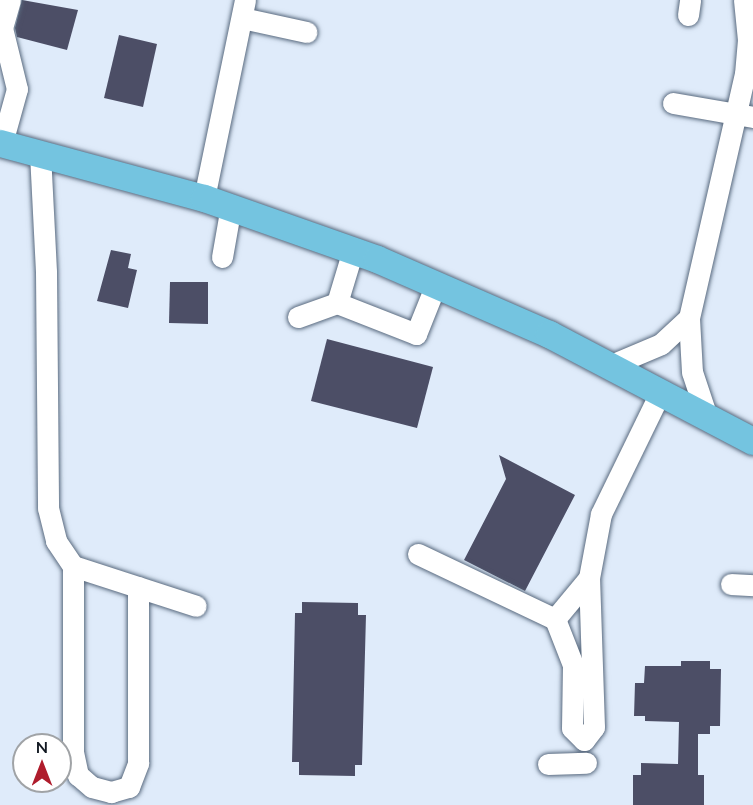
<!DOCTYPE html>
<html>
<head>
<meta charset="utf-8">
<style>
	body { margin:0 }
	#map { position:relative; width:753px; height:805px; overflow:hidden; background:#dfebfa; font-family:Lato,sans-serif }
	div>[style] { position:absolute }
	[style*='--x'] { left:calc(var(--x)*1px); top:calc(var(--y)*1px); width:calc(var(--w)*1px); rotate:calc(var(--a)*1deg) }
	.building>* { inset:0; background:#4c4e66 }
	.roads { filter:drop-shadow(0 0 2px #596a7f) drop-shadow(0 0 2px #596a7f) }
	.minor>* { height:21px; margin:-10.5px; padding:0 10.5px; transform-origin:10.5px; border-radius:10.5px; background:#fff }
	.major>* { height:27px; margin:-13.5px; padding:0 13.5px; transform-origin:13.5px; border-radius:13.5px; background:#74c4e0 }
	span { translate:-50% -50%; white-space:nowrap; text-align:center; line-height:1.15; -webkit-text-stroke:6px #fff; paint-order:stroke }
	.north { position:absolute; left:12px; top:733px; width:60px; height:60px; box-sizing:border-box; background:#fff; border:2px solid #a0a3a6; border-radius:50%; rotate:0deg; font-size:16px; font-weight:700; line-height:24px; text-align:center; color:#111821 }
	.north::after { content:''; display:block; margin:auto; width:21px; height:27px; background:#af1c2c; clip-path:polygon(50% 0,100% 100%,50% 72%,0 100%) }
</style>
</head>
<body>
<div id="map">
	<div class="building">
		<i style="clip-path:polygon(22px 0,78px 10px,67px 50px,17px 37px,15px 28px)"></i>
		<i style="clip-path:polygon(119px 35px,157px 44px,143px 107px,104px 98px)"></i>
		<i style="clip-path:polygon(111px 250px,131px 254px,128px 268px,137px 270px,128px 308px,97px 301px)"></i>
		<i style="clip-path:polygon(170px 282px,208px 282px,208px 324px,169px 323px)"></i>
		<i style="clip-path:polygon(327px 339px,433px 367px,417px 428px,311px 401px)"></i>
		<i style="clip-path:polygon(499px 455px,575px 495px,525px 591px,464px 560px,506px 479px)"></i>
		<i style="clip-path:polygon(302px 602px,358px 603px,358px 615px,366px 615px,362px 765px,355px 765px,355px 776px,299px 775px,299px 762px,292px 762px,295px 613px,302px 613px)"></i>
		<i style="clip-path:polygon(681px 661px,710px 661px,710px 669px,721px 669px,720px 726px,710px 726px,710px 734px,698px 734px,698px 775px,704px 775px,704px 805px,633px 805px,633px 775px,641px 775px,641px 763px,678px 764px,679px 722px,645px 721px,645px 716px,634px 716px,635px 683px,644px 683px,645px 666px,681px 666px)"></i>
	</div>
	<div class="roads">
		<div class="minor">
			<i style="--x:688;--y:15;--w:15;--a:-82"></i>
			<i style="--x:242;--y:18;--w:66;--a:12.3"></i>
			<i style="--x:673;--y:103;--w:81;--a:9.9"></i>
			<i style="--x:2;--y:143;--w:56;--a:-74.5"></i>
			<i style="--x:17;--y:89;--w:63;--a:-103.8"></i>
			<i style="--x:2;--y:28;--w:29;--a:-74"></i>
			<i style="--x:40;--y:153;--w:119;--a:87.1"></i>
			<i style="--x:46;--y:272;--w:236;--a:89.5"></i>
			<i style="--x:48;--y:508;--w:34;--a:76"></i>
			<i style="--x:56;--y:541;--w:30;--a:56"></i>
			<i style="--x:73;--y:566;--w:129;--a:18"></i>
			<i style="--x:204;--y:198;--w:202;--a:-78.3"></i>
			<i style="--x:222;--y:257;--w:52;--a:-80"></i>
			<i style="--x:337;--y:303;--w:55;--a:-73.2"></i>
			<i style="--x:298;--y:317;--w:41;--a:-19.7"></i>
			<i style="--x:337;--y:303;--w:85;--a:21.4"></i>
			<i style="--x:416;--y:334;--w:54;--a:-68.2"></i>
			<i style="--x:609;--y:366;--w:56;--a:-22.9"></i>
			<i style="--x:661;--y:344;--w:38;--a:-43"></i>
			<i style="--x:707;--y:417;--w:47;--a:-108.4"></i>
			<i style="--x:692;--y:372;--w:54;--a:-93.2"></i>
			<i style="--x:689;--y:318;--w:250;--a:-77.1"></i>
			<i style="--x:745;--y:74;--w:34;--a:-85"></i>
			<i style="--x:748;--y:40;--w:40;--a:-95.7"></i>
			<i style="--x:418;--y:554;--w:152;--a:25.4"></i>
			<i style="--x:73;--y:566;--w:186;--a:90"></i>
			<i style="--x:73;--y:752;--w:24;--a:78"></i>
			<i style="--x:78;--y:775;--w:18;--a:41"></i>
			<i style="--x:92;--y:787;--w:20;--a:15"></i>
			<i style="--x:111;--y:792;--w:19;--a:-16"></i>
			<i style="--x:129;--y:787;--w:26;--a:-69"></i>
			<i style="--x:138;--y:763;--w:176;--a:-90"></i>
			<i style="--x:589;--y:578;--w:53;--a:129.7"></i>
			<i style="--x:555;--y:619;--w:49;--a:68.6"></i>
			<i style="--x:573;--y:665;--w:63;--a:90.9"></i>
			<i style="--x:572;--y:728;--w:17;--a:45"></i>
			<i style="--x:584;--y:740;--w:16;--a:-52"></i>
			<i style="--x:594;--y:727;--w:149;--a:-91.9"></i>
			<i style="--x:589;--y:578;--w:65;--a:-79.4"></i>
			<i style="--x:601;--y:514;--w:135;--a:-64"></i>
			<i style="--x:731;--y:584;--w:22;--a:3"></i>
			<i style="--x:548;--y:764;--w:38;--a:-2"></i>
		</div>
		<div class="major">
			<i style="--x:0;--y:143;--w:211;--a:15.1"></i>
			<i style="--x:204;--y:198;--w:183;--a:19.4"></i>
			<i style="--x:377;--y:259;--w:188;--a:23.6"></i>
			<i style="--x:549;--y:334;--w:230;--a:27.7"></i>
		</div>
	</div>
	<div class="north">N</div>
</div>
</body>
</html>
